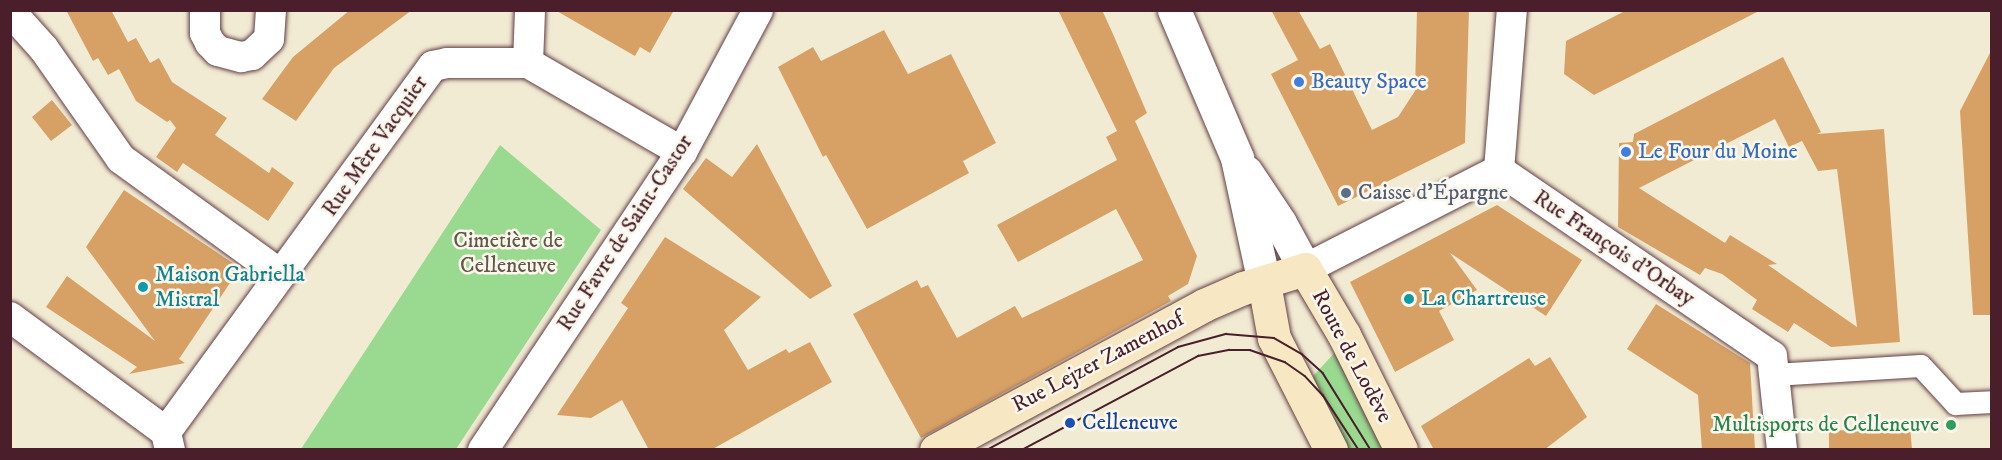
<!DOCTYPE html>
<html>
<head>
<meta charset="utf-8">
<style>
	body { margin:0 }
	#map { position:relative; width:2002px; height:460px; overflow:hidden; background:#f2ebd3; font-family:"IM FELL DW Pica",serif }
	div>[style] { position:absolute }
	[style*='--x'] { left:calc(var(--x)*1px); top:calc(var(--y)*1px); width:calc(var(--w)*1px); rotate:calc(var(--a)*1deg) }
	.green>* { inset:0; background:#99d990 }
	.building>* { inset:0; background:#d7a166 }
	.roads { filter:drop-shadow(0 0 2px #633e44) drop-shadow(0 0 2px #633e44) }
	.pedestrian>* { height:22px; margin:-11px; padding:0 11px; transform-origin:11px; border-radius:11px; background:#fff }
	.minor>* { height:30px; margin:-15px; padding:0 15px; transform-origin:15px; border-radius:15px; background:#fff }
	.tertiary>* { height:33px; margin:-16.5px; padding:0 16.5px; transform-origin:16.5px; border-radius:16.5px; background:#fff }
	.secondary>* { height:33px; margin:-16.5px; padding:0 16.5px; transform-origin:16.5px; border-radius:16.5px; background:#f7e8c3 }
	.tram>* { height:1.5px; margin:-0.75px; padding:0 0.75px; transform-origin:0.75px; border-radius:0.75px; background:#4a1f2b }
	.dots>* { width:16px; height:16px; translate:-50% -50%; box-sizing:border-box; border:3px solid #fbf7ec; border-radius:50% }
	span { translate:-50% -50%; white-space:nowrap; text-align:center; line-height:1.15; -webkit-text-stroke:5px #fbf7ec; paint-order:stroke }
	.shop-label { font-size:22px; color:#366cbe }
	.left { translate:0 -50%; text-align:left }
	.street-label { font-size:22px; color:#4a1f2b }
	.service-label { font-size:22px; color:#4e5e75 }
	.park-label { font-size:22px; color:#625749 }
	.culture-label { font-size:22px; color:#0d838f }
	.transit-label { font-size:22px; color:#164399 }
	.leisure-label { font-size:22px; color:#27864d }
	.right { translate:-100% -50%; text-align:right }
	.frame { position:absolute; inset:0; border:12px solid #4a1f2b; pointer-events:none }
</style>
</head>
<body>
<div id="map">
	<div class="green">
		<i style="clip-path:polygon(500px 145px,601px 230px,456px 449px,301px 449px)"></i>
		<i style="clip-path:polygon(1337px 350px,1388px 449px,1341px 449px,1305px 385px)"></i>
	</div>
	<div class="building">
		<i style="clip-path:polygon(66px 10px,111px 10px,128px 42px,136px 38px,150px 63px,159px 58px,172px 82px,227px 118px,215px 135px,269px 173px,272px 167px,294px 183px,268px 221px,183px 163px,177px 172px,156px 157px,176px 128px,170px 120px,167px 122px,136px 101px,119px 69px,108px 75px,98px 58px,93px 61px)"></i>
		<i style="clip-path:polygon(350px 10px,412px 10px,334px 68px,296px 121px,262px 99px,293px 57px)"></i>
		<i style="clip-path:polygon(555px 10px,674px 10px,650px 53px,640px 47px,635px 56px)"></i>
		<i style="clip-path:polygon(1058px 10px,1102px 10px,1113px 34px,1147px 113px,1135px 121px,1197px 256px,1188px 284px,1168px 296px,1171px 301px,921px 438px,853px 314px,917px 280px,921px 288px,928px 285px,957px 338px,1015px 306px,1022px 318px,1143px 260px,1116px 209px,1018px 262px,997px 225px,1117px 160px,1106px 137px,1117px 131px)"></i>
		<i style="clip-path:polygon(1271px 10px,1298px 10px,1320px 49px,1330px 44px,1372px 130px,1398px 117px,1415px 91px,1417px 10px,1469px 10px,1465px 143px,1338px 206px,1271px 74px,1298px 60px)"></i>
		<i style="clip-path:polygon(1627px 10px,1761px 10px,1594px 95px,1564px 74px,1566px 41px)"></i>
		<i style="clip-path:polygon(884px 30px,908px 74px,951px 54px,996px 143px,963px 161px,969px 173px,867px 229px,826px 155px,823px 157px,778px 67px,813px 47px,821px 61px)"></i>
		<i style="clip-path:polygon(1992px 49px,1992px 315px,1973px 315px,1960px 111px)"></i>
		<i style="clip-path:polygon(evenodd,1783px 57px,1821px 132px,1817px 134px,1884px 129px,1900px 342px,1831px 347px,1794px 323px,1788px 332px,1752px 309px,1757px 300px,1722px 274px,1705px 268px,1700px 275px,1618px 227px,1619px 143px,1633px 142px,1634px 134px,1783px 57px,1775px 119px,1789px 147px,1802px 141px,1818px 171px,1837px 169px,1857px 327px,1768px 265px,1777px 264px,1730px 235px,1725px 243px,1639px 188px,1775px 119px)"></i>
		<i style="clip-path:polygon(52px 100px,72px 125px,51px 141px,32px 117px)"></i>
		<i style="clip-path:polygon(757px 144px,832px 286px,810px 299px,683px 189px,706px 158px,732px 177px)"></i>
		<i style="clip-path:polygon(124px 190px,240px 268px,179px 359px,185px 363px,129px 374px,137px 367px,46px 307px,67px 276px,155px 341px,86px 247px)"></i>
		<i style="clip-path:polygon(1497px 205px,1582px 260px,1546px 316px,1450px 253px,1477px 290px,1439px 311px,1454px 340px,1395px 372px,1350px 282px)"></i>
		<i style="clip-path:polygon(665px 237px,761px 297px,724px 330px,748px 370px,786px 349px,789px 353px,810px 342px,832px 382px,711px 450px,649px 450px,622px 400px,591px 418px,557px 415px,628px 308px,621px 303px)"></i>
		<i style="clip-path:polygon(1656px 304px,1750px 363px,1755px 450px,1702px 450px,1698px 395px,1627px 349px)"></i>
		<i style="clip-path:polygon(1550px 357px,1587px 417px,1544px 450px,1434px 450px,1421px 426px,1529px 358px,1535px 366px)"></i>
		<i style="clip-path:polygon(1910px 426px,1912px 449px,1829px 449px,1829px 431px)"></i>
	</div>
	<div class="roads">
		<div class="pedestrian">
			<i style="--x:1774;--y:375;--w:147;--a:-3.5"></i>
			<i style="--x:1921;--y:366;--w:52;--a:47.4"></i>
			<i style="--x:1956;--y:404;--w:36;--a:-3"></i>
		</div>
		<div class="minor">
			<i style="--x:205;--y:10;--w:23;--a:90"></i>
			<i style="--x:205;--y:33;--w:11;--a:63"></i>
			<i style="--x:210;--y:43;--w:11;--a:45"></i>
			<i style="--x:218;--y:51;--w:24;--a:15"></i>
			<i style="--x:241;--y:57;--w:11;--a:-10"></i>
			<i style="--x:252;--y:55;--w:23;--a:-43"></i>
			<i style="--x:269;--y:39;--w:29;--a:-86"></i>
			<i style="--x:10;--y:11;--w:51;--a:48.2"></i>
			<i style="--x:44;--y:49;--w:134;--a:55"></i>
			<i style="--x:121;--y:159;--w:196;--a:35.9"></i>
			<i style="--x:528;--y:63;--w:53;--a:-87.8"></i>
			<i style="--x:1499;--y:170;--w:330;--a:34.3"></i>
			<i style="--x:1772;--y:356;--w:95;--a:83.9"></i>
			<i style="--x:1499;--y:170;--w:161;--a:-85.4"></i>
			<i style="--x:1305;--y:269;--w:218;--a:-27"></i>
			<i style="--x:10;--y:317;--w:194;--a:36.4"></i>
			<i style="--x:170;--y:450;--w:18;--a:-103"></i>
			<i style="--x:166;--y:432;--w:453;--a:-53.9"></i>
			<i style="--x:433;--y:66;--w:14;--a:-12"></i>
			<i style="--x:447;--y:63;--w:81;--a:0"></i>
			<i style="--x:528;--y:63;--w:178;--a:30"></i>
			<i style="--x:483;--y:450;--w:358;--a:-56.3"></i>
			<i style="--x:682;--y:152;--w:161;--a:-61.8"></i>
		</div>
		<div class="tertiary">
			<i style="--x:1174;--y:10;--w:161;--a:66.9"></i>
			<i style="--x:1237;--y:158;--w:128;--a:77.8"></i>
			<i style="--x:1246;--y:172;--w:61;--a:56.3"></i>
			<i style="--x:1280;--y:223;--w:52;--a:61.5"></i>
		</div>
		<div class="secondary">
			<i style="--x:1264;--y:283;--w:56;--a:79.7"></i>
			<i style="--x:1274;--y:338;--w:126;--a:63"></i>
			<i style="--x:936;--y:450;--w:305;--a:-28.4"></i>
			<i style="--x:1204;--y:305;--w:43;--a:-23.6"></i>
			<i style="--x:1243;--y:288;--w:65;--a:-17"></i>
			<i style="--x:1305;--y:269;--w:77;--a:59.4"></i>
			<i style="--x:1344;--y:335;--w:128;--a:63.6"></i>
		</div>
	</div>
	<div class="tram">
		<i style="--x:987;--y:450;--w:217;--a:-28.3"></i>
		<i style="--x:1178;--y:347;--w:50;--a:-15.2"></i>
		<i style="--x:1226;--y:334;--w:48;--a:4.8"></i>
		<i style="--x:1274;--y:338;--w:32;--a:30"></i>
		<i style="--x:1302;--y:354;--w:28;--a:42"></i>
		<i style="--x:1323;--y:373;--w:91;--a:58.1"></i>
		<i style="--x:1022;--y:450;--w:200;--a:-28.1"></i>
		<i style="--x:1198;--y:356;--w:32;--a:-11"></i>
		<i style="--x:1229;--y:350;--w:21;--a:0"></i>
		<i style="--x:1250;--y:350;--w:37;--a:19"></i>
		<i style="--x:1285;--y:362;--w:24;--a:35"></i>
		<i style="--x:1305;--y:376;--w:26;--a:47"></i>
		<i style="--x:1323;--y:395;--w:66;--a:56.8"></i>
	</div>
	<div class="dots">
		<i style="left:1299px;top:82px;background:#3f7fe0"></i>
		<i style="left:1626px;top:152px;background:#3f7fe0"></i>
		<i style="left:1346px;top:193px;background:#5c6f8a"></i>
		<i style="left:143px;top:287px;background:#0f9aa8"></i>
		<i style="left:1409px;top:299px;background:#0f9aa8"></i>
		<i style="left:1070px;top:423px;background:#1a4fb4"></i>
		<i style="left:1951px;top:425px;background:#2e9e5b"></i>
	</div>
	<div class="shop-label">
		<span class="left" style="left:1311px;top:82px">Beauty Space</span>
		<span class="left" style="left:1638px;top:152px">Le Four du Moine</span>
	</div>
	<div class="street-label">
		<span style="left:375px;top:146px;rotate:-55deg">Rue Mère Vacquier</span>
		<span style="left:625px;top:233px;rotate:-57deg">Rue Favre de Saint-Castor</span>
		<span style="left:1614px;top:248px;rotate:34deg">Rue François d'Orbay</span>
		<span style="left:1352px;top:356px;rotate:62deg">Route de Lodève</span>
		<span style="left:1098px;top:362px;rotate:-28deg">Rue Lejzer Zamenhof</span>
	</div>
	<div class="service-label">
		<span class="left" style="left:1358px;top:193px">Caisse d'Épargne</span>
	</div>
	<div class="park-label">
		<span style="left:508px;top:253px">Cimetière de<br>Celleneuve</span>
	</div>
	<div class="culture-label">
		<span class="left" style="left:155px;top:287px">Maison Gabriella<br>Mistral</span>
		<span class="left" style="left:1421px;top:299px">La Chartreuse</span>
	</div>
	<div class="transit-label">
		<span class="left" style="left:1082px;top:423px">Celleneuve</span>
	</div>
	<div class="leisure-label">
		<span class="right" style="left:1939px;top:425px">Multisports de Celleneuve</span>
	</div>
	<div class="frame"></div>
</div>
</body>
</html>
